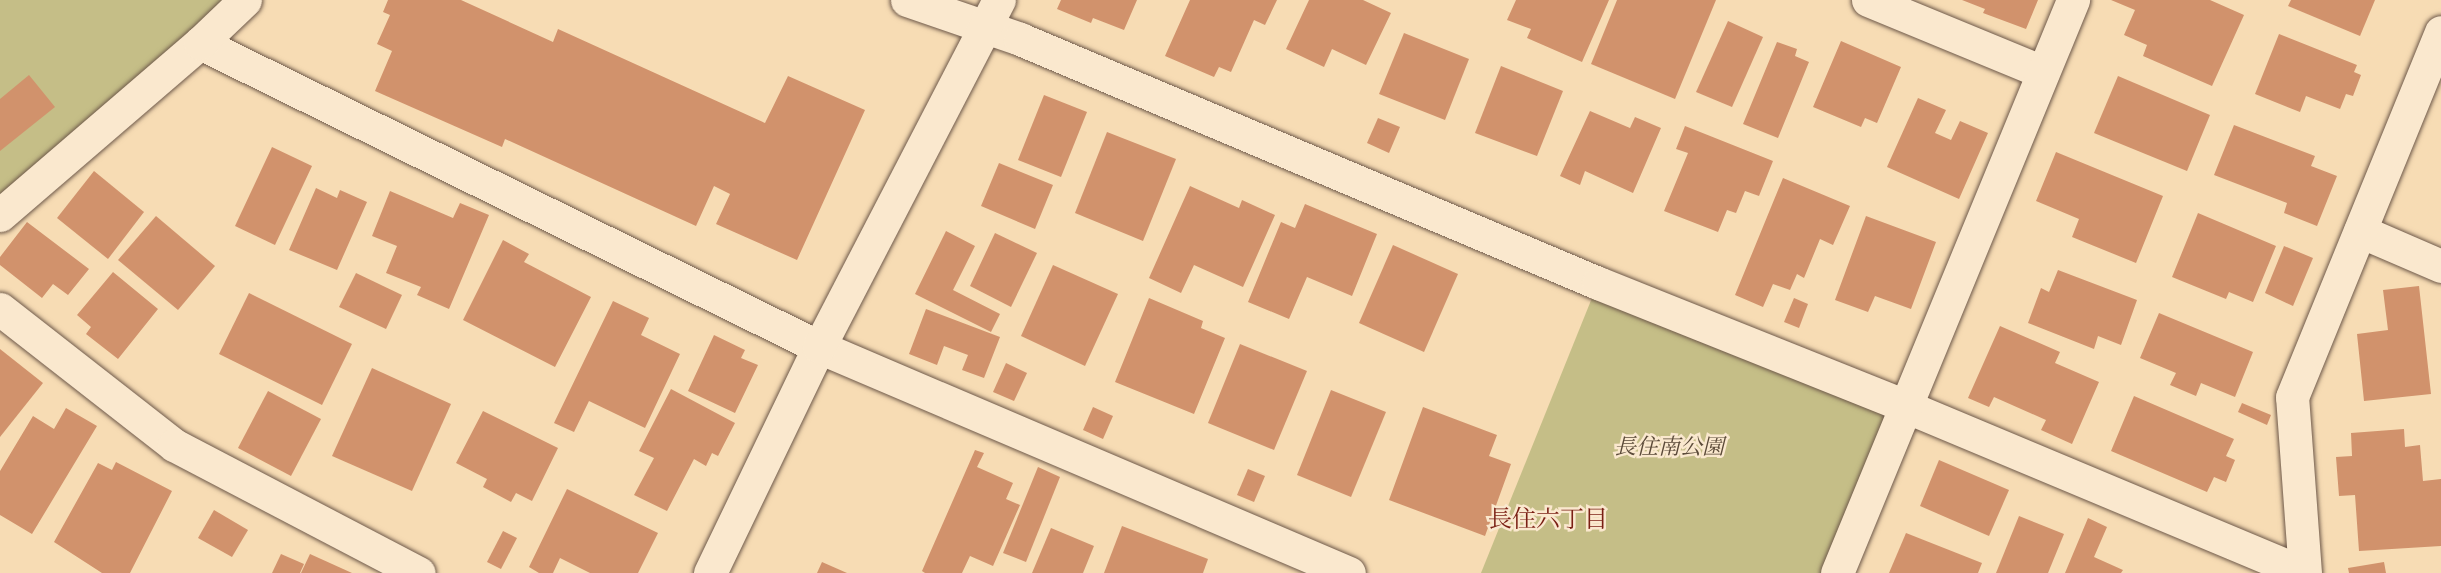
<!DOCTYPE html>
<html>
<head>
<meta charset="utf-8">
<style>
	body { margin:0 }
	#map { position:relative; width:2441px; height:573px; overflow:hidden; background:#f7dcb4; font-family:"Gentium Book Plus","Noto Serif JP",serif }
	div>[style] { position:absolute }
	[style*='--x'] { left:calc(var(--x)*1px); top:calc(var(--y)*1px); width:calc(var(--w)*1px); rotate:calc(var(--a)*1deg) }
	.green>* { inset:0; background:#c5be87 }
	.building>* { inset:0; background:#d1926c }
	.roads { filter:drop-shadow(0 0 2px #6e594a) drop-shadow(0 0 2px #6e594a) }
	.minor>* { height:33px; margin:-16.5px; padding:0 16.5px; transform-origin:16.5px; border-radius:16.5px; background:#fae8ce }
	span { translate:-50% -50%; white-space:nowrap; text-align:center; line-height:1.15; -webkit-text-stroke:5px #fae8ce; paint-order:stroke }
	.park-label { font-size:22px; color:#5b4a39; font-style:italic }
	.neighbourhood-label { font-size:24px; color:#7a1f14 }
</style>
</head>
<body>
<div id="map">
	<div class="green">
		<i style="clip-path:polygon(0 0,245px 0,0 215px)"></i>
		<i style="clip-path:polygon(1598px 283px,1905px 406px,1837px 573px,1481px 573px)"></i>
	</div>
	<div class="building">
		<i style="clip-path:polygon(388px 0,461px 0,553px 42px,558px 29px,765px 123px,788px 76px,865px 110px,797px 260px,716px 224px,730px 194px,714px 186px,696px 226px,505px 139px,502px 147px,375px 91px,392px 51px,377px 44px,390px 15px,383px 12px)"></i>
		<i style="clip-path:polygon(1061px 0,1137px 0,1124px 30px,1093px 18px,1091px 23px,1057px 9px)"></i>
		<i style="clip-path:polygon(1190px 0,1277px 0,1265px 25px,1254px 20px,1231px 72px,1219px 67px,1214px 77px,1165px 56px)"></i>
		<i style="clip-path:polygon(1309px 0,1363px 0,1391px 13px,1366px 65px,1332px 49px,1324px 67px,1286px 49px)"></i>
		<i style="clip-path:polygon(1516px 0,1609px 0,1582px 62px,1527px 38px,1531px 29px,1507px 20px)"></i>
		<i style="clip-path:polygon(1617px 0,1716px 0,1675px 99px,1591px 64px)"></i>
		<i style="clip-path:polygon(1962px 0,2038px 0,2026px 29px,1983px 13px,1985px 9px)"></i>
		<i style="clip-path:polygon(2111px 0,2210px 0,2244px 15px,2212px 86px,2143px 56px,2147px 45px,2124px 35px,2135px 10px)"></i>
		<i style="clip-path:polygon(2291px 0,2375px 0,2360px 36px,2288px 6px)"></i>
		<i style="clip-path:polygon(1728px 21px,1763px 37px,1732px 107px,1696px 92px)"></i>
		<i style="clip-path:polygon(1404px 33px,1469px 59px,1445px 120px,1379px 94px)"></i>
		<i style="clip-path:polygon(2279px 34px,2357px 65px,2354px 72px,2361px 75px,2353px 96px,2346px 94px,2340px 109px,2306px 96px,2300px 112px,2255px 94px)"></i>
		<i style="clip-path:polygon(1841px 41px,1901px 67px,1877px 123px,1865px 118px,1861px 127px,1813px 107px)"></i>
		<i style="clip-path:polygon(1777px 42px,1797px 49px,1795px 56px,1809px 62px,1778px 138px,1743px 124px)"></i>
		<i style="clip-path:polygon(1501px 66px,1563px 91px,1537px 156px,1475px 133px)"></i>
		<i style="clip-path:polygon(29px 75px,55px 107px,0 151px,0 99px)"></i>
		<i style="clip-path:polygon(2118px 76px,2210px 115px,2187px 171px,2094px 133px)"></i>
		<i style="clip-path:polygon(1044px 95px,1087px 112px,1061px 177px,1018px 160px)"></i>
		<i style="clip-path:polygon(1918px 98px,1946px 110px,1935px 133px,1951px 140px,1960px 121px,1988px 133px,1959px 199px,1887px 167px)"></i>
		<i style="clip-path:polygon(1590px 111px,1630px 128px,1635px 117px,1661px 128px,1633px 193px,1585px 171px,1580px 185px,1560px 176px)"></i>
		<i style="clip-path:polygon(1378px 118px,1400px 127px,1389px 153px,1367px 143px)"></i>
		<i style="clip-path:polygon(2234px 125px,2315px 156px,2311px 166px,2337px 176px,2317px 226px,2284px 213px,2287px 203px,2214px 175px)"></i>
		<i style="clip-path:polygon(1685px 126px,1773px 161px,1759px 196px,1745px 191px,1736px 213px,1727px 210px,1718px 232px,1664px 211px,1688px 153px,1676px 149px)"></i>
		<i style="clip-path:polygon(1107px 132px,1176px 159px,1143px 241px,1075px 213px)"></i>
		<i style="clip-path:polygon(272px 147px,312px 166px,275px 245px,235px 226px)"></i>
		<i style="clip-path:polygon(2056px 152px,2163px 196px,2136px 263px,2072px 237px,2079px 219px,2036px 201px)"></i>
		<i style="clip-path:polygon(999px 163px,1053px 185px,1035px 229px,981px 206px)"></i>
		<i style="clip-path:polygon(94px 171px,144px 212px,108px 259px,57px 218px)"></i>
		<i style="clip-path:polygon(1783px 178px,1850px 206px,1833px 245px,1820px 239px,1804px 278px,1797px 274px,1790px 290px,1773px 284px,1763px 307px,1735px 295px)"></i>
		<i style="clip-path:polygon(1190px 186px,1239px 208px,1242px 200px,1275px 215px,1243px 287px,1194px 265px,1181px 293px,1149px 278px)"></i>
		<i style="clip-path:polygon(316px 188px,337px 198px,340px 190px,367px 202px,337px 270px,289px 250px)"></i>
		<i style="clip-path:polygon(390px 191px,453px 218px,460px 203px,489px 215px,449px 309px,417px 295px,421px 287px,386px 273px,397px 246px,372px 236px)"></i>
		<i style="clip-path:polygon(1305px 204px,1377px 234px,1352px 296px,1307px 277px,1289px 319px,1248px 302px,1281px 222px,1295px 228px)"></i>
		<i style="clip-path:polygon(2198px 213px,2276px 246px,2253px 302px,2229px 292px,2226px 299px,2172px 277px)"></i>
		<i style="clip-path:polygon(156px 216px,215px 266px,178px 310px,118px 260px)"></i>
		<i style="clip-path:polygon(1866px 216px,1936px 242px,1911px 309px,1875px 296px,1868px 312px,1835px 300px)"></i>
		<i style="clip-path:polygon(27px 222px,89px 269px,68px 295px,53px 284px,42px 298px,0 265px,0 257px)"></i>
		<i style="clip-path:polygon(946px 231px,975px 246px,953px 290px,1000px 314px,991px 332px,915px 294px)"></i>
		<i style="clip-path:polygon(995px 233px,1037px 253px,1011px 307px,970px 286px)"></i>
		<i style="clip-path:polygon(503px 240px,529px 254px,524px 262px,591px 297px,555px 367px,463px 320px)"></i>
		<i style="clip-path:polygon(1393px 245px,1458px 274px,1424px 352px,1359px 323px)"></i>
		<i style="clip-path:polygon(2284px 246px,2313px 258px,2293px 306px,2265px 293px)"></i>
		<i style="clip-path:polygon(1053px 265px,1118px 294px,1085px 366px,1021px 336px)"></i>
		<i style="clip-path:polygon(2058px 270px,2137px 300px,2121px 345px,2098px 336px,2094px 349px,2028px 323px,2041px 288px,2049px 292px)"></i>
		<i style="clip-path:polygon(113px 272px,158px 309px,118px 359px,86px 334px,91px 327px,77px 315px)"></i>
		<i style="clip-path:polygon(356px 273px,402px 295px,386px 329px,339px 307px)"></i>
		<i style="clip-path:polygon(2419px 286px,2431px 394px,2364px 401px,2357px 334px,2388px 330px,2383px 290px)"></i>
		<i style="clip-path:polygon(249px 293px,352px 344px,322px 405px,219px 354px)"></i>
		<i style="clip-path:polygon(1149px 298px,1203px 321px,1201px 328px,1225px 338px,1194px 414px,1115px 382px)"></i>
		<i style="clip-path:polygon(1794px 298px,1808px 304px,1799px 328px,1784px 322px)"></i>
		<i style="clip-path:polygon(613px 301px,649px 318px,641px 335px,680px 354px,645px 428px,589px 401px,574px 432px,554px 423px)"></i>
		<i style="clip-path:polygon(926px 309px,1000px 337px,984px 378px,962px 370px,968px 355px,944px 346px,937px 365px,909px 354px)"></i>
		<i style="clip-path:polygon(2159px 313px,2253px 352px,2235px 397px,2201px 383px,2196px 396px,2170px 385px,2176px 373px,2140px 358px)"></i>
		<i style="clip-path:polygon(2000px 326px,2060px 352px,2055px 363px,2099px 382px,2072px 444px,2041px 430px,2046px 420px,1994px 397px,1989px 407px,1968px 398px)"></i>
		<i style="clip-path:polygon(714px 335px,745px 350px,741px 358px,758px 365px,735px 413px,688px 391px)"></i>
		<i style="clip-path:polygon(1240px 344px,1307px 371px,1274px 450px,1208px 423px)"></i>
		<i style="clip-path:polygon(0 349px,43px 383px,0 437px)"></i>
		<i style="clip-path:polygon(1006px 363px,1027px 373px,1014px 401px,993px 392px)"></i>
		<i style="clip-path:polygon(372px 368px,451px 404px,412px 491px,332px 456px)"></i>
		<i style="clip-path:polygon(671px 389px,735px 423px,718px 456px,712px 453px,706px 466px,694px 459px,667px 511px,634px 495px,654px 458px,639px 451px)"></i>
		<i style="clip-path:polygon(1331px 390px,1386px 412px,1351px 497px,1297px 475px)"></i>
		<i style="clip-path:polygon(268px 391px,321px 419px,291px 476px,238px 448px)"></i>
		<i style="clip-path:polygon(2134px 396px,2234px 439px,2226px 456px,2235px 460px,2226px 482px,2214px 477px,2207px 492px,2111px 451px)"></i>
		<i style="clip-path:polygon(2242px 403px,2271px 415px,2267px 425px,2238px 412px)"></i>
		<i style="clip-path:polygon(1093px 407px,1113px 416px,1103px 439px,1083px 430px)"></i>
		<i style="clip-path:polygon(1423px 407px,1497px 435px,1489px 456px,1511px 464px,1485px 536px,1389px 500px)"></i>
		<i style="clip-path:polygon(66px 408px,97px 426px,32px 534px,0 515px,0 471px,33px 416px,54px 429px)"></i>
		<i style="clip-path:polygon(483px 411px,558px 448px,532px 501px,516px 493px,511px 502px,483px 487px,487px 479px,456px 463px)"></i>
		<i style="clip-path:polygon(2404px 429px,2405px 447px,2420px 445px,2423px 481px,2441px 479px,2441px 546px,2359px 551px,2355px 495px,2339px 496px,2336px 457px,2352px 456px,2351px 433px)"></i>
		<i style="clip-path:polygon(975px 450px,984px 453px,977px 467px,1013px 483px,1006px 499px,1020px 505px,993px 566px,970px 556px,962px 573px,925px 573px,922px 571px)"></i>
		<i style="clip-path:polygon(1939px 460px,2009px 490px,1989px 536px,1920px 506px)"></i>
		<i style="clip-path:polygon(116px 462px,172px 491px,130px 573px,102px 573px,54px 542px,98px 463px,112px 470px)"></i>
		<i style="clip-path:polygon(1038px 467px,1060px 477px,1026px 562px,1003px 553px)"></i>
		<i style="clip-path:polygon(1248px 469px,1265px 476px,1254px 502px,1237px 495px)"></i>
		<i style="clip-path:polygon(567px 489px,658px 533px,638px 573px,590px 573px,560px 558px,553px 573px,539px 573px,529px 567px)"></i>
		<i style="clip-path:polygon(214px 510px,248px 530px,232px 557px,198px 538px)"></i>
		<i style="clip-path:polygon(2019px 516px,2064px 534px,2048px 573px,1996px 573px)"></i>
		<i style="clip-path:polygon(2088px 518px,2107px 527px,2094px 557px,2123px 570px,2121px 573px,2065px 573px)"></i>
		<i style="clip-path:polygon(1122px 526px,1208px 559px,1203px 573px,1104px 573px)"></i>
		<i style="clip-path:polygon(1051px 528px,1094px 546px,1083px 573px,1032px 573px)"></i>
		<i style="clip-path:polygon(503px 531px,517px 538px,501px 569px,487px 562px)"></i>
		<i style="clip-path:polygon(1906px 533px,1982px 563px,1978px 573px,1889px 573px)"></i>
		<i style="clip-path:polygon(281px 554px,304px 564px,300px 573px,272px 573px)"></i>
		<i style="clip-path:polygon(310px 554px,352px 573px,301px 573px)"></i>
		<i style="clip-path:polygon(822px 562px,847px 573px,817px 573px)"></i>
		<i style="clip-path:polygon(2384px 562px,2386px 573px,2349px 573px,2348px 568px)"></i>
	</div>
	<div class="roads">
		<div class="minor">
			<i style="--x:907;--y:0;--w:120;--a:19"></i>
			<i style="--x:1020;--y:39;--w:627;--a:22.89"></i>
			<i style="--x:1598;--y:283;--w:331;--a:21.8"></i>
			<i style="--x:1905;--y:406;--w:433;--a:22.7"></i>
			<i style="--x:1868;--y:0;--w:189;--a:22.4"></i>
			<i style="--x:200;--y:43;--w:690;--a:26.16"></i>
			<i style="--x:819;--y:347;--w:576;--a:23.09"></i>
			<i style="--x:0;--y:215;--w:264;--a:-40.7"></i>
			<i style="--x:200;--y:43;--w:62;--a:-43.7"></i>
			<i style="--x:2360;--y:231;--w:88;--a:23.4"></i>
			<i style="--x:0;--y:309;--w:221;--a:38"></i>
			<i style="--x:174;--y:445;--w:276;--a:27.6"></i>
			<i style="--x:710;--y:573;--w:251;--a:-64.3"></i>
			<i style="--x:819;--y:347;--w:391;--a:-62.6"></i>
			<i style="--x:1837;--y:573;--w:620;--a:-67.61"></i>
			<i style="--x:2305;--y:573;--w:176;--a:-94.2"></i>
			<i style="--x:2292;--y:397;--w:394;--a:-67.8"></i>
		</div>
	</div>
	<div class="park-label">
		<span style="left:1669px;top:447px">長住南公園</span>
	</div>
	<div class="neighbourhood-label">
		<span style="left:1548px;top:519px">長住六丁目</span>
	</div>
</div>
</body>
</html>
